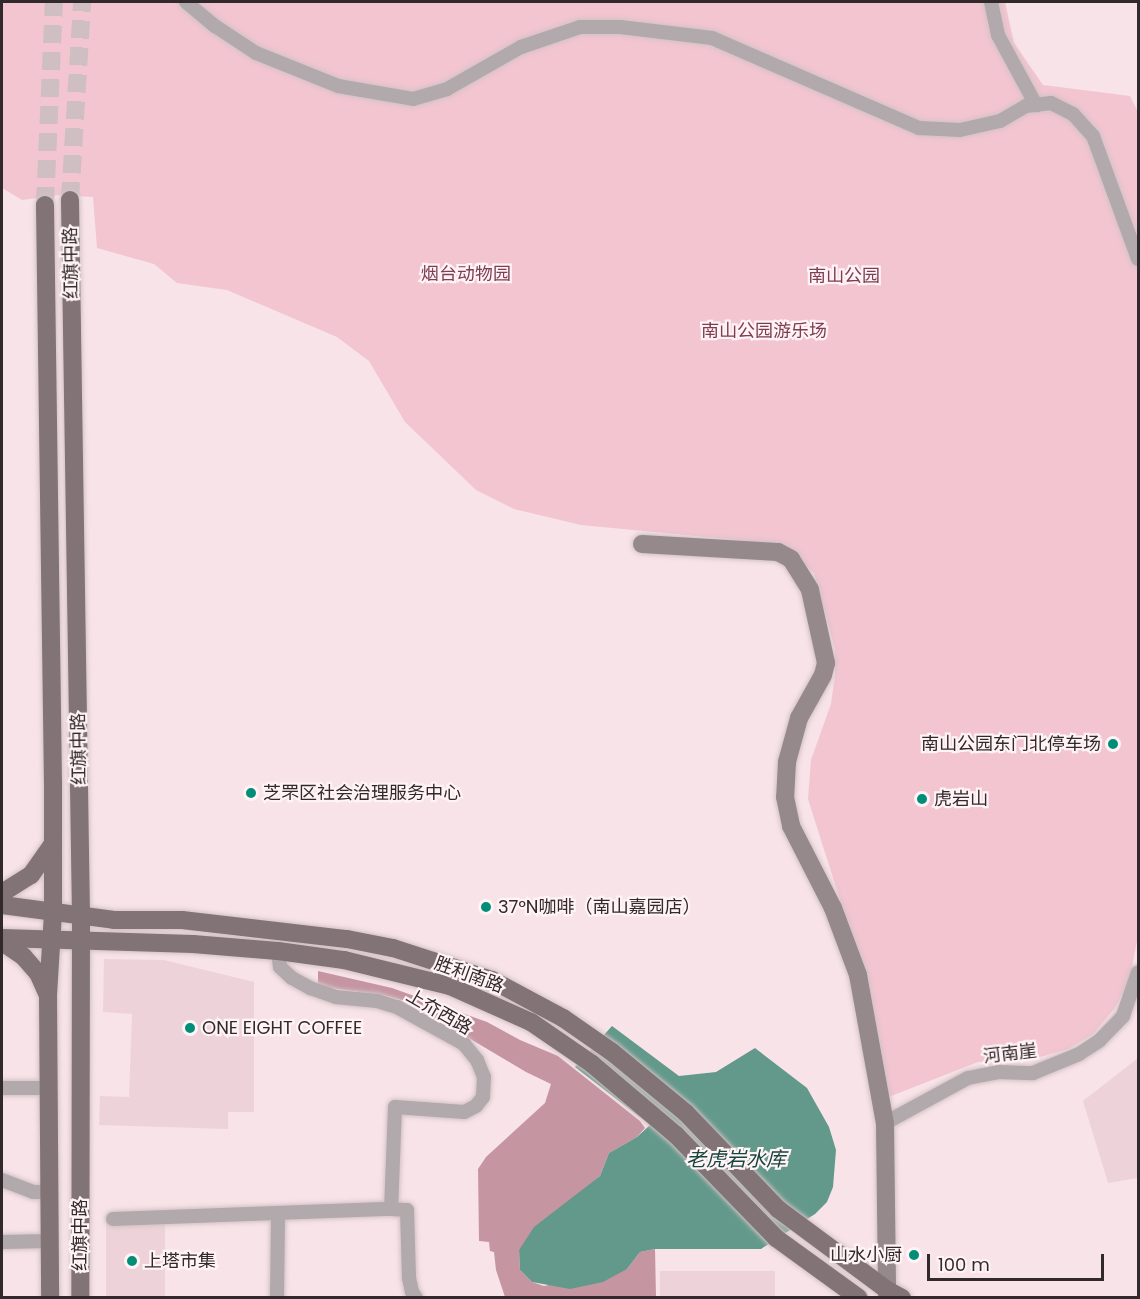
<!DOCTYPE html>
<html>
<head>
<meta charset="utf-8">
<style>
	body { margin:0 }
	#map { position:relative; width:1140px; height:1299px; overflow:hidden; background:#f7e3e8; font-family:Poppins,"Noto Sans SC",sans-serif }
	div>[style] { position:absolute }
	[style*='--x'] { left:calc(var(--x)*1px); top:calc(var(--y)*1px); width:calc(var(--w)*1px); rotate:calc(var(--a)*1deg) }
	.built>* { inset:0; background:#edd3d9 }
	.green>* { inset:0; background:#f2c5d1 }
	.forest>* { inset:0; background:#c695a2 }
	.water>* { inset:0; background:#63998b }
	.primary-tunnel>* { height:18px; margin-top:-9px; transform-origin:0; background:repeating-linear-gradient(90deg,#cfbec2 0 18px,transparent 0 27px) }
	.roads { filter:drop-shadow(0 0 2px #d3c2c6) drop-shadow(0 0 2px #d3c2c6) }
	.street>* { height:14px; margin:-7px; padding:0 7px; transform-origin:7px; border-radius:7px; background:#b1a9ab }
	.secondary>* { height:18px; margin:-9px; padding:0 9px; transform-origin:9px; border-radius:9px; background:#95898c }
	.primary>* { height:18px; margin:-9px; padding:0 9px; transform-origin:9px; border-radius:9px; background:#817376 }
	.dots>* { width:16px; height:16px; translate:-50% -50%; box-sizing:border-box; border:3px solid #fff3f6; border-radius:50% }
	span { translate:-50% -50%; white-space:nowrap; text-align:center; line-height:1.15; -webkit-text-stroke:4.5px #fff3f6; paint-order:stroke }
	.street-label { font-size:18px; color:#31292b }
	.park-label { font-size:18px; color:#7d3d53 }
	.poi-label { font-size:18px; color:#31292b }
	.right { translate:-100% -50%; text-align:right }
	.left { translate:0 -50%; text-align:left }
	.water-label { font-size:20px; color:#16463c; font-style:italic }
	.frame { position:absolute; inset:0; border:3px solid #31292b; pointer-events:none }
	.scale { position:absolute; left:927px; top:1254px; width:177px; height:27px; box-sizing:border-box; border:3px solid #31292b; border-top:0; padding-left:8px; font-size:18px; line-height:21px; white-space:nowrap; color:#31292b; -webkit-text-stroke:4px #fff3f6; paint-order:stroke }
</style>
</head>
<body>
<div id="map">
	<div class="built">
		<i style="clip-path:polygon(104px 959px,164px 960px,254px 982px,254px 1112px,228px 1112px,228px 1129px,99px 1125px,100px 1096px,129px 1097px,132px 1014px,103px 1012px)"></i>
		<i style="clip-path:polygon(1138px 1058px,1138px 1178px,1108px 1183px,1083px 1101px)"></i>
		<i style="clip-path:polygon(106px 1221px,165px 1221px,165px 1297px,106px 1298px)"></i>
		<i style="clip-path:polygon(660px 1271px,775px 1271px,775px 1297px,660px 1297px)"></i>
	</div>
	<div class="green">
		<i style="clip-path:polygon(2px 2px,1005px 2px,1014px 43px,1043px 85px,1130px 96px,1138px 112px,1138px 936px,1130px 977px,1115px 1008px,1093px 1034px,1068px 1049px,1040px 1057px,978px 1062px,886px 1098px,868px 988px,808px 799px,811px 760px,831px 704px,835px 675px,835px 649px,814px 573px,781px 544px,581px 525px,514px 509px,476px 490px,405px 422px,369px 361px,337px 337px,227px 290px,177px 283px,154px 264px,97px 248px,93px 197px,58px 195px,22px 200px,2px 188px)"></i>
	</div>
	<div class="forest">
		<i style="clip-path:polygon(318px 971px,392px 988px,487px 1022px,520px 1040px,558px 1056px,640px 1121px,645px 1128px,637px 1137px,609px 1153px,600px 1176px,562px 1207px,519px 1250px,520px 1270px,532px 1282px,544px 1286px,627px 1269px,640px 1252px,655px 1249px,656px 1297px,505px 1297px,496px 1270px,494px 1252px,490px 1251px,489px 1242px,479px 1241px,478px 1169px,486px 1157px,545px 1103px,551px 1084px,526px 1072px,435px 1018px,429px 1008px,387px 996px,318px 986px)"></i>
	</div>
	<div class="water">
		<i style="clip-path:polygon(612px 1026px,679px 1076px,716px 1072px,755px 1048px,807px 1088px,829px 1127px,836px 1150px,833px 1187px,827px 1202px,815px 1214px,761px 1249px,655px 1249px,640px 1252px,627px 1269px,603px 1282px,570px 1289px,532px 1282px,520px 1270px,519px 1250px,534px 1227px,600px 1176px,609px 1153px,637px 1137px,650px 1125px,575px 1067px)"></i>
	</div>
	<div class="primary-tunnel">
		<i style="--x:70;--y:200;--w:198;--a:-86.5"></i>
		<i style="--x:45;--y:205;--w:203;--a:-87.5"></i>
	</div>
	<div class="roads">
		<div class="street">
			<i style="--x:186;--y:2;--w:38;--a:40"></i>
			<i style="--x:215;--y:26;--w:49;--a:33.4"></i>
			<i style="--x:256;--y:53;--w:88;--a:21.9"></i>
			<i style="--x:338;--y:86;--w:76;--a:9.8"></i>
			<i style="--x:413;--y:99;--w:35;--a:-16"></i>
			<i style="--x:447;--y:89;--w:85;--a:-29.6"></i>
			<i style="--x:521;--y:47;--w:62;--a:-18.7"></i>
			<i style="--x:580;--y:27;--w:40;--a:0"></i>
			<i style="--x:620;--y:27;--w:93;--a:6.8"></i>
			<i style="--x:712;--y:38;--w:226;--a:23.5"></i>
			<i style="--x:919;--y:128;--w:41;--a:2.8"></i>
			<i style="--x:960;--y:130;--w:41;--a:-12.7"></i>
			<i style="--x:1000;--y:121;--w:30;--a:-30"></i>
			<i style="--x:1026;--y:106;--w:25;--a:-7"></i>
			<i style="--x:1051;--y:103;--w:25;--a:27"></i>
			<i style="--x:1073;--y:114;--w:30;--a:48"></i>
			<i style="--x:1093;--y:136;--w:131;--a:69.9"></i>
			<i style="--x:991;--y:2;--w:34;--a:78"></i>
			<i style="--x:998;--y:35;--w:80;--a:61.5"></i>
			<i style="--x:278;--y:951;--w:16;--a:83"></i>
			<i style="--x:280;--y:967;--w:16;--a:43"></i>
			<i style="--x:292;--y:978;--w:21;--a:29"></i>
			<i style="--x:310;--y:988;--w:28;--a:19"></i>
			<i style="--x:336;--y:997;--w:41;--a:5.6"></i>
			<i style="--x:377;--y:1001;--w:21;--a:17"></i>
			<i style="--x:397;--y:1007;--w:77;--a:28.9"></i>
			<i style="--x:464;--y:1044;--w:21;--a:51"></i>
			<i style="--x:477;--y:1060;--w:18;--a:68"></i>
			<i style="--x:484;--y:1077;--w:20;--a:93"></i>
			<i style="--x:483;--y:1097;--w:11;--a:128"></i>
			<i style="--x:476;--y:1106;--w:13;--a:153"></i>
			<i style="--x:464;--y:1112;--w:69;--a:-175.9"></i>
			<i style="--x:395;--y:1107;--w:102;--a:92.2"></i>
			<i style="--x:391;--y:1209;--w:16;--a:4"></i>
			<i style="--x:407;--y:1210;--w:68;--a:88.3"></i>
			<i style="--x:409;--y:1278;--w:14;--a:78"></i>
			<i style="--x:412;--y:1292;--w:7;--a:56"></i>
			<i style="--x:2;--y:1088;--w:47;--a:0"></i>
			<i style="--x:885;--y:1123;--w:94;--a:-28.5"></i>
			<i style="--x:968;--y:1078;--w:31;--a:-11"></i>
			<i style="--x:998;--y:1072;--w:35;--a:2"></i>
			<i style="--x:1033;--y:1073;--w:50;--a:-22.4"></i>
			<i style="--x:1079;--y:1054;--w:24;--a:-33"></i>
			<i style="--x:1099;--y:1041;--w:35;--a:-46"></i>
			<i style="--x:1123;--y:1016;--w:46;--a:-71.2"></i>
			<i style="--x:2;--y:1180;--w:33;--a:21"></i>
			<i style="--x:33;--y:1192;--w:16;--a:0"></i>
			<i style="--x:113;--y:1219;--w:278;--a:-2.1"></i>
			<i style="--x:2;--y:1242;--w:48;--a:-1.2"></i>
			<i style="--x:277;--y:1298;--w:85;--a:-89.3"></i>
		</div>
		<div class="secondary">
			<i style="--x:642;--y:544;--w:136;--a:3.4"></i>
			<i style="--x:778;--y:552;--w:15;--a:28"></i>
			<i style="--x:791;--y:559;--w:36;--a:58"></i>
			<i style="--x:810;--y:590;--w:75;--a:77.6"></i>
			<i style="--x:826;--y:663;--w:12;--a:104"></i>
			<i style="--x:823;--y:675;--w:49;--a:119.2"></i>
			<i style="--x:799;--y:718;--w:46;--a:105.3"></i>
			<i style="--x:787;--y:762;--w:35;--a:93"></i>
			<i style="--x:785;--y:797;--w:30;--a:78"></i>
			<i style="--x:791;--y:826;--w:92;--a:62.9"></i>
			<i style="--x:833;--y:908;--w:72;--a:69.5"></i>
			<i style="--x:858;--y:975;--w:150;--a:79.7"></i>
			<i style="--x:885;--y:1123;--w:175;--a:89.3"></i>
		</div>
		<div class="primary">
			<i style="--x:70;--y:200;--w:714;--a:89.12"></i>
			<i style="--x:81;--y:914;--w:384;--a:90.1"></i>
			<i style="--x:45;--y:205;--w:577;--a:89.21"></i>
			<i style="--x:53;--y:782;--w:131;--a:90"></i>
			<i style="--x:53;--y:913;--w:81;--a:93.5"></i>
			<i style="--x:48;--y:994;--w:304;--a:89.6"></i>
			<i style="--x:2;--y:893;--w:34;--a:-32"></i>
			<i style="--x:31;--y:875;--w:38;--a:-55"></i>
			<i style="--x:2;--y:905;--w:113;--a:7.6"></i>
			<i style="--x:114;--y:920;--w:68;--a:0"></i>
			<i style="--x:182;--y:920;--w:166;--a:6.6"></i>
			<i style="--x:347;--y:939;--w:47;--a:11.1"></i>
			<i style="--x:393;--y:948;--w:104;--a:17.9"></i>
			<i style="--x:492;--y:980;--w:81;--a:28.2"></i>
			<i style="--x:563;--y:1018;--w:60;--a:34.8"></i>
			<i style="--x:612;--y:1052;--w:96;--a:39.5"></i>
			<i style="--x:686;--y:1113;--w:133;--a:46.2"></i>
			<i style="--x:778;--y:1209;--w:136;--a:36.6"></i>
			<i style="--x:887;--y:1290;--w:17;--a:28"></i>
			<i style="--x:2;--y:938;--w:191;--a:1.8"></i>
			<i style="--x:193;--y:944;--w:85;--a:4.7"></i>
			<i style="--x:278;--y:951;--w:67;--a:7.8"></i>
			<i style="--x:344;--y:960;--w:109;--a:13.8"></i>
			<i style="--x:450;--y:986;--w:89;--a:24"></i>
			<i style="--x:531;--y:1022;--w:74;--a:34.5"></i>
			<i style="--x:592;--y:1064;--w:110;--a:40.2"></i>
			<i style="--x:676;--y:1135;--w:144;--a:45.8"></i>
			<i style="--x:776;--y:1238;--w:102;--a:35.9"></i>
			<i style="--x:2;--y:942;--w:25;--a:34"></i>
			<i style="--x:23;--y:956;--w:23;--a:49"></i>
			<i style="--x:38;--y:973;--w:22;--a:66"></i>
		</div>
	</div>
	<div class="dots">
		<i style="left:1113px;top:744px;background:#008e78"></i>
		<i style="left:251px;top:793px;background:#008e78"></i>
		<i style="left:922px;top:799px;background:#008e78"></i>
		<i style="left:486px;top:907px;background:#008e78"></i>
		<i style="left:190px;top:1028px;background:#008e78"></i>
		<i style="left:914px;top:1255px;background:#008e78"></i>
		<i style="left:132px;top:1261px;background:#008e78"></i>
	</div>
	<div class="street-label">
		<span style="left:71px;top:263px;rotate:-91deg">红旗中路</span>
		<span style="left:79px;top:749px;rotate:-91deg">红旗中路</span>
		<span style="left:469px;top:975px;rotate:20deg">胜利南路</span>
		<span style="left:439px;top:1012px;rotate:30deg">上夼西路</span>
		<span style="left:1010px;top:1054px;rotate:-7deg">河南崖</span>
		<span style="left:80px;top:1235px;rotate:-90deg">红旗中路</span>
	</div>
	<div class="park-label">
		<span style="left:466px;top:274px">烟台动物园</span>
		<span style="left:844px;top:276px">南山公园</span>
		<span style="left:764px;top:331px">南山公园游乐场</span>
	</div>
	<div class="poi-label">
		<span class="right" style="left:1101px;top:744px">南山公园东门北停车场</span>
		<span class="left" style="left:263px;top:793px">芝罘区社会治理服务中心</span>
		<span class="left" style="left:934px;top:799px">虎岩山</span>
		<span class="left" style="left:498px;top:907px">37°N咖啡（南山嘉园店）</span>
		<span class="left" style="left:202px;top:1028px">ONE EIGHT COFFEE</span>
		<span class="right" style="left:902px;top:1255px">山水小厨</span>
		<span class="left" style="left:144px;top:1261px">上塔市集</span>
	</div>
	<div class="water-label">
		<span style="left:736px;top:1159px">老虎岩水库</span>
	</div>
	<div class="frame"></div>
	<div class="scale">100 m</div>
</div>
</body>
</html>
